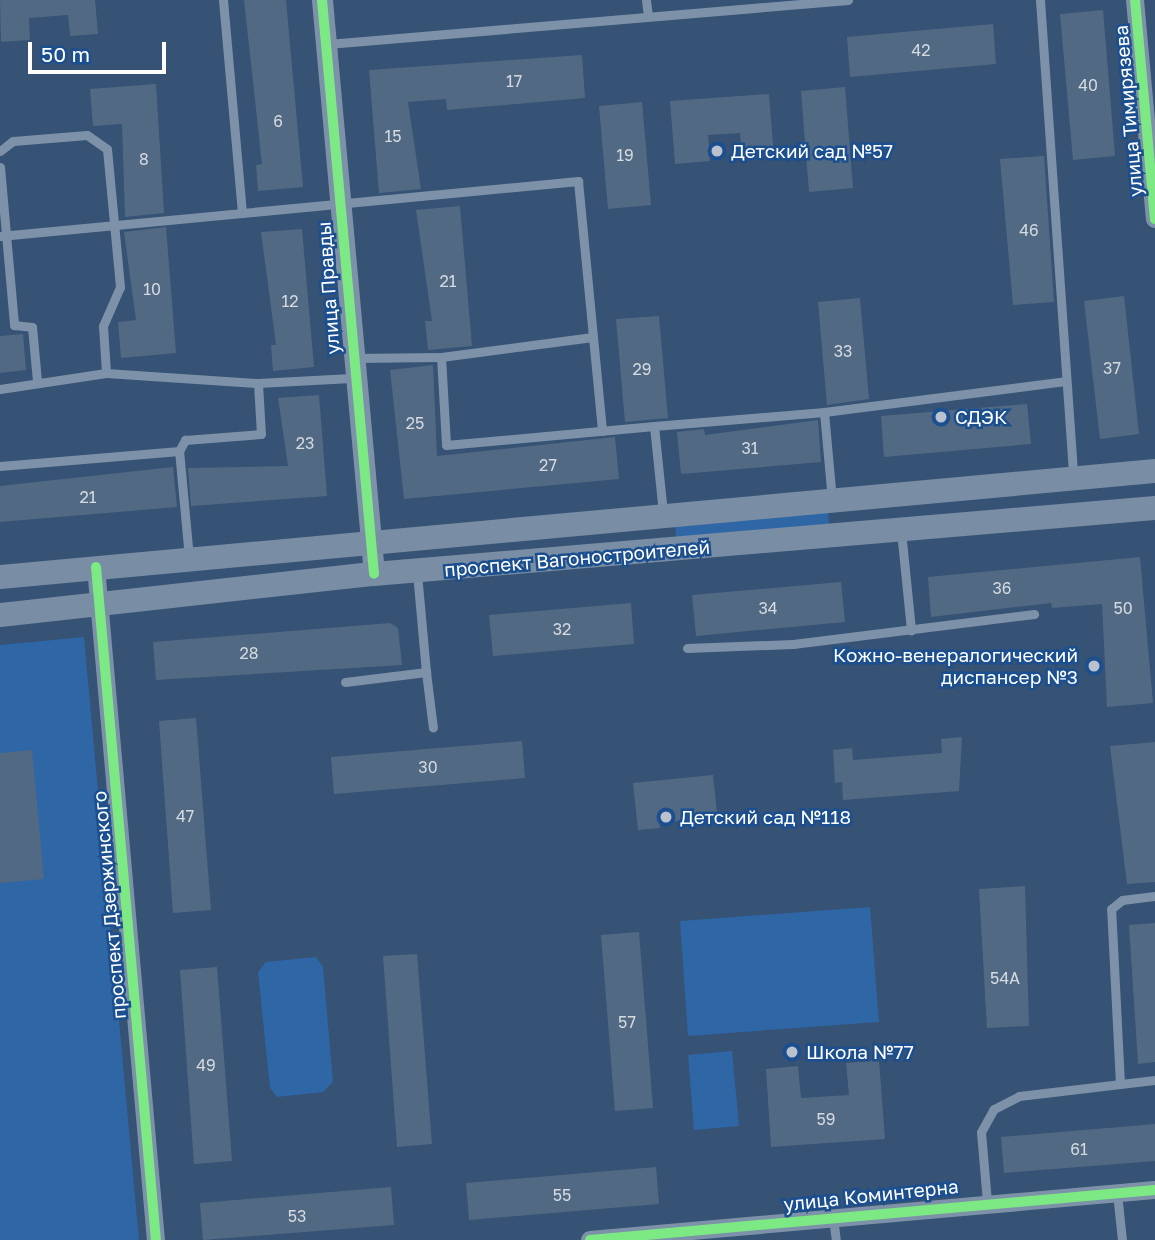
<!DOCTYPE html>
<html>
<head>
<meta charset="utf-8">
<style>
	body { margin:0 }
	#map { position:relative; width:1155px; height:1240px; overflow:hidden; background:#365274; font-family:"Golos Text",sans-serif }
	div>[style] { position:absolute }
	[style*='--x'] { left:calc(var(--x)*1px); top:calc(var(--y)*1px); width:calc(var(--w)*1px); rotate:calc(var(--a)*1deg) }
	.green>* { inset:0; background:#2f66a5 }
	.building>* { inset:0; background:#526984 }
	.service>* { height:9px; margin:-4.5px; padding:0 4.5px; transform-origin:4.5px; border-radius:4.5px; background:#7d92a8 }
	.minor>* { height:18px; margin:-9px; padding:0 9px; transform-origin:9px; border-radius:9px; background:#7d92a8 }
	.tertiary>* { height:21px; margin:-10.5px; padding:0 10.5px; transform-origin:10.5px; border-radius:10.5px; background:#7d92a8 }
	.secondary>* { height:24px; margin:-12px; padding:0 12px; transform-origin:12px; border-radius:12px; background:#798da4 }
	.cycleway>* { height:10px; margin:-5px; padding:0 5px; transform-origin:5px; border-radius:5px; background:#7ce984 }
	.dots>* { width:19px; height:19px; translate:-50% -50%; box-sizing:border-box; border:4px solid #1b4f8f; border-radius:50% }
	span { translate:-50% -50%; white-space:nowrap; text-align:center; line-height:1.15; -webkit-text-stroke:5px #1b4f8f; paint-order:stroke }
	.number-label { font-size:16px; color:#d4dae0 }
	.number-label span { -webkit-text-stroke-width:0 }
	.street-label { font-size:19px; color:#fff }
	.poi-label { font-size:19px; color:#fff }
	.left { translate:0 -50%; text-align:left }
	.right { translate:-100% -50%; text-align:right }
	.scale { position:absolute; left:28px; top:42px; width:138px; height:32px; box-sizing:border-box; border:4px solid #fff; border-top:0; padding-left:9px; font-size:21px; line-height:24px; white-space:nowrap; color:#fff; -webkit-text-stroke:5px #1b4f8f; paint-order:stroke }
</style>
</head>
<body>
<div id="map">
	<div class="green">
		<i style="clip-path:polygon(828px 509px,829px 524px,676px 537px,675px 522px)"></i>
		<i style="clip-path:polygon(84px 637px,139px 1240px,0 1240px,0 645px)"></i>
		<i style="clip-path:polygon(870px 907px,879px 1022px,688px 1036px,680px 921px)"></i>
		<i style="clip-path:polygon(316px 957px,323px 967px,333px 1082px,323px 1092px,277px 1097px,270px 1088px,258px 972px,266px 962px)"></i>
		<i style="clip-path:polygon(732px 1051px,739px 1126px,694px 1130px,688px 1055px)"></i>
	</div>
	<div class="building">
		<i style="clip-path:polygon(0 0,95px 0,98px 34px,70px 36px,68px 15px,29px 18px,30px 40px,1px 42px)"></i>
		<i style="clip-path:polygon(244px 0,286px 0,303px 187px,258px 191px,256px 165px,262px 164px)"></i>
		<i style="clip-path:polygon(1103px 10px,1115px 156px,1073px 160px,1060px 14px)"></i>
		<i style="clip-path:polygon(993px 24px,996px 64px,850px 77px,847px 37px)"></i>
		<i style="clip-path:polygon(582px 55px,585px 98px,447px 110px,446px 99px,408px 102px,421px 189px,379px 193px,369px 70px)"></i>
		<i style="clip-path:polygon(156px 84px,164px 213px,125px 217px,122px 124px,93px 126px,90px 89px)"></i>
		<i style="clip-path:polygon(845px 87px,853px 188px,809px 192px,801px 91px)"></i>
		<i style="clip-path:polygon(769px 94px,774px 156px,742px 159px,740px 133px,708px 135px,710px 161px,675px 164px,670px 101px)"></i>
		<i style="clip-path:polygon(642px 102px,651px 205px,608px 209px,599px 106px)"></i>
		<i style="clip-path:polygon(1044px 156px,1054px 302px,1013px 305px,1000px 159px)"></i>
		<i style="clip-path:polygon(460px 206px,472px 346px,428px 350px,425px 321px,432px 321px,416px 210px)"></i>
		<i style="clip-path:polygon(166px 227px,176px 353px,121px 358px,118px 322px,136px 320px,124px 232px)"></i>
		<i style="clip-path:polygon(302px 229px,314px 367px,273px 371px,271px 345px,276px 345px,261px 232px)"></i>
		<i style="clip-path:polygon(1124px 296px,1139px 434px,1100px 439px,1084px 301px)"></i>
		<i style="clip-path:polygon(860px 298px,869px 399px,827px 405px,818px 302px)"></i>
		<i style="clip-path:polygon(659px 316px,668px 418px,625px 422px,616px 319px)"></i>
		<i style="clip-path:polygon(23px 334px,26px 370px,0 373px,0 336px)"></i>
		<i style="clip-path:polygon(433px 365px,437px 456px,615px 437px,619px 479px,404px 499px,390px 370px)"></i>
		<i style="clip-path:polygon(319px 395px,327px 496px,191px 506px,188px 468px,288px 466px,278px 398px)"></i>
		<i style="clip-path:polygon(1027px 404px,1031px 444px,884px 457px,881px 416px)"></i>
		<i style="clip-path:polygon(818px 420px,821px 462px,681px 474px,677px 432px,704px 429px,705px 435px)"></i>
		<i style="clip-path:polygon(173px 467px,177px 507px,0 522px,0 486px)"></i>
		<i style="clip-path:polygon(1140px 557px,1153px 703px,1107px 707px,1102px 604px,1052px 608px,1051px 603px,931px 617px,928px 577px)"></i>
		<i style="clip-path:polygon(841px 582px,845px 622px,696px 636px,692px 595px)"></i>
		<i style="clip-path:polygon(631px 603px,634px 644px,493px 656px,489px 615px)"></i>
		<i style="clip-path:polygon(390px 623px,398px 628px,402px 665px,156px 680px,153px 642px)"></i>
		<i style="clip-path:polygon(196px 718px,211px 910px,173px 913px,159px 721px)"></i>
		<i style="clip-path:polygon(962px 737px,959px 791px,843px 800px,842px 782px,835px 783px,833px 750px,852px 748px,853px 760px,942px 753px,941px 739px)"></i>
		<i style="clip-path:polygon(522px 741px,525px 778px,334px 794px,331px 757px)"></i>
		<i style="clip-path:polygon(1155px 742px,1155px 882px,1127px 884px,1110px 746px)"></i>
		<i style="clip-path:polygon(32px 750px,44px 879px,0 883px,0 753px)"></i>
		<i style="clip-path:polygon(713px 775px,718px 822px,659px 821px,660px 828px,638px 830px,633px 783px)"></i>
		<i style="clip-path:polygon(1025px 886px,1029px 1026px,987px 1028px,979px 889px)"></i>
		<i style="clip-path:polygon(1155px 923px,1155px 1062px,1138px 1064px,1129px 925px)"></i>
		<i style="clip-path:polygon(639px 932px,653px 1108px,615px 1111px,601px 935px)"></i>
		<i style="clip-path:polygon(417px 954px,432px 1144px,397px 1147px,383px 956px)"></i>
		<i style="clip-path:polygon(217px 967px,232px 1161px,194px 1164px,180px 970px)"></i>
		<i style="clip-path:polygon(879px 1060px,885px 1139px,771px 1147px,766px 1069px,798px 1066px,801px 1098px,849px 1095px,846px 1063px)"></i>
		<i style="clip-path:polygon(1155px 1124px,1155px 1161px,1004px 1173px,1001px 1137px)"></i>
		<i style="clip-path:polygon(656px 1167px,659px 1204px,469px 1220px,466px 1183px)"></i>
		<i style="clip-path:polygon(391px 1187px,394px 1225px,203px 1240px,200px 1203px)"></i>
	</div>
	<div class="service">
		<i style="--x:223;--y:0;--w:214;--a:84.9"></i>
		<i style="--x:646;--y:0;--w:16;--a:83"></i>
		<i style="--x:1040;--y:0;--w:478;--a:86"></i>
		<i style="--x:328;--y:44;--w:522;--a:-4.84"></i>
		<i style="--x:0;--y:151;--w:16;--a:-38"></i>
		<i style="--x:13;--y:141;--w:74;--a:-4.6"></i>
		<i style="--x:87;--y:135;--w:24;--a:35"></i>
		<i style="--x:107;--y:149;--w:139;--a:84.6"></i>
		<i style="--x:120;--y:287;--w:43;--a:113.6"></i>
		<i style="--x:103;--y:326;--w:47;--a:86.3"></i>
		<i style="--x:0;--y:167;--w:159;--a:84.9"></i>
		<i style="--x:14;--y:325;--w:18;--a:6"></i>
		<i style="--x:32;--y:327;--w:54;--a:84.7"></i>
		<i style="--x:0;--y:236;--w:581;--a:-5.44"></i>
		<i style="--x:578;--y:181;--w:251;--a:84.5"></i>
		<i style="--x:441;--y:357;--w:153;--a:-7.5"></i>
		<i style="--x:353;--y:358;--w:88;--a:-0.7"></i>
		<i style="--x:441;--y:357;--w:88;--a:86.7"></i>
		<i style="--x:446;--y:445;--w:209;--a:-5.2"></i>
		<i style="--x:654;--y:426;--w:87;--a:84.1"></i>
		<i style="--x:0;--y:389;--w:107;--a:-8.6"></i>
		<i style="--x:106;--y:373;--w:152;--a:3.8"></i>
		<i style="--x:258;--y:383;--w:93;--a:-3.1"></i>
		<i style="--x:654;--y:426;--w:171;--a:-4.7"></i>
		<i style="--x:0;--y:466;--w:180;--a:-4.8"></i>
		<i style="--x:832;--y:500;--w:88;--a:-95.2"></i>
		<i style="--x:824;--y:412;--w:243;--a:-7.3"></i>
		<i style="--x:901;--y:531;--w:100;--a:84.2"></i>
		<i style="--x:189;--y:558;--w:107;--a:-95.3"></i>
		<i style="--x:179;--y:451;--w:13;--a:-61"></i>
		<i style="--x:185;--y:440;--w:76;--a:-4.5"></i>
		<i style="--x:261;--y:434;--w:51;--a:-93.4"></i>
		<i style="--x:687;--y:648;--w:106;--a:-2.2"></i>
		<i style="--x:793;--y:644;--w:243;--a:-7.1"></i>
		<i style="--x:426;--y:672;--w:56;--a:82.9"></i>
		<i style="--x:345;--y:682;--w:82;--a:-7"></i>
		<i style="--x:426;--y:672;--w:98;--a:-95.2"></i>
		<i style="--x:1120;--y:1084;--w:175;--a:-92.9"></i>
		<i style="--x:1111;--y:909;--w:14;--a:-39"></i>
		<i style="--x:1122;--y:900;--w:33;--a:-7"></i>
		<i style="--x:1117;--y:1193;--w:47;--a:83.9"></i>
		<i style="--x:987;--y:1202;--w:70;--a:-94.9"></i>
		<i style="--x:981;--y:1132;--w:26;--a:-61"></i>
		<i style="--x:994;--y:1109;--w:28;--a:-27"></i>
		<i style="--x:1019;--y:1096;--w:137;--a:-6.7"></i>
		<i style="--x:833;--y:1217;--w:23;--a:83"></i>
	</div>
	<div class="minor">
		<i style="--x:1135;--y:0;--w:220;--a:84.8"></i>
		<i style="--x:96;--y:567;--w:676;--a:84.91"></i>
		<i style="--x:590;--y:1240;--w:567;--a:-5.06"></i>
	</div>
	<div class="tertiary">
		<i style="--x:322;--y:0;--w:576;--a:84.82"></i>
	</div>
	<div class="secondary">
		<i style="--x:0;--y:577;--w:1160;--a:-5.24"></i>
		<i style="--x:0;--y:615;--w:376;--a:-6.3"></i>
		<i style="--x:374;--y:574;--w:784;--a:-4.83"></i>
	</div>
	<div class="cycleway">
		<i style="--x:322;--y:0;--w:576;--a:84.82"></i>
		<i style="--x:1135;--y:0;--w:220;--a:84.8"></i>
		<i style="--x:96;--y:567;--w:676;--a:84.91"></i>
		<i style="--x:590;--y:1240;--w:567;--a:-5.06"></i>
	</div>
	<div class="dots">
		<i style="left:717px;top:151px;background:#b9c2ce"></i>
		<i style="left:941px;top:417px;background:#b9c2ce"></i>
		<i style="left:1094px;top:666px;background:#b9c2ce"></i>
		<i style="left:666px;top:817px;background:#b9c2ce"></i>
		<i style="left:792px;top:1052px;background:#b9c2ce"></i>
	</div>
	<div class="number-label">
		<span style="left:921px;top:50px">42</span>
		<span style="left:514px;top:81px">17</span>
		<span style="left:1088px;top:85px">40</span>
		<span style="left:278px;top:121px">6</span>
		<span style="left:393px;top:136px">15</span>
		<span style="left:625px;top:155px">19</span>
		<span style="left:144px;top:159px">8</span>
		<span style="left:1029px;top:230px">46</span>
		<span style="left:448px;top:281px">21</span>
		<span style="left:152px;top:289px">10</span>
		<span style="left:290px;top:301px">12</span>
		<span style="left:843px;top:351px">33</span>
		<span style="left:1112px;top:368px">37</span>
		<span style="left:642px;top:369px">29</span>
		<span style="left:415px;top:423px">25</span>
		<span style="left:305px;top:443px">23</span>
		<span style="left:750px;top:448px">31</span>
		<span style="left:548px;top:465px">27</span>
		<span style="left:88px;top:497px">21</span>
		<span style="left:1002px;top:588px">36</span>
		<span style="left:768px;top:608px">34</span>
		<span style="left:1123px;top:608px">50</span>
		<span style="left:562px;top:629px">32</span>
		<span style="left:249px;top:653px">28</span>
		<span style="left:428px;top:767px">30</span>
		<span style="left:185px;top:816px">47</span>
		<span style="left:1005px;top:978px">54А</span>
		<span style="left:627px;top:1022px">57</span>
		<span style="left:206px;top:1065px">49</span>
		<span style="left:826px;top:1119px">59</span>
		<span style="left:1079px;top:1149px">61</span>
		<span style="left:562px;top:1195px">55</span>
		<span style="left:297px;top:1216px">53</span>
	</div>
	<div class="street-label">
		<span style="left:1128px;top:111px;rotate:-95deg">улица Тимирязева</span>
		<span style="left:328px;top:288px;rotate:-94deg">улица Правды</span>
		<span style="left:577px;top:558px;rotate:-5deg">проспект Вагоностроителей</span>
		<span style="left:109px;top:905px;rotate:-95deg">проспект Дзержинского</span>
		<span style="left:871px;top:1195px;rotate:-6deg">улица Коминтерна</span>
	</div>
	<div class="poi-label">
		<span class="left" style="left:731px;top:151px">Детский сад №57</span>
		<span class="left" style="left:955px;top:417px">СДЭК</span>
		<span class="right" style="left:1078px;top:666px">Кожно-венералогический<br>диспансер №3</span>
		<span class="left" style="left:680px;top:817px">Детский сад №118</span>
		<span class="left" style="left:806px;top:1052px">Школа №77</span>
	</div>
	<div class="scale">50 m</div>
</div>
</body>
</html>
